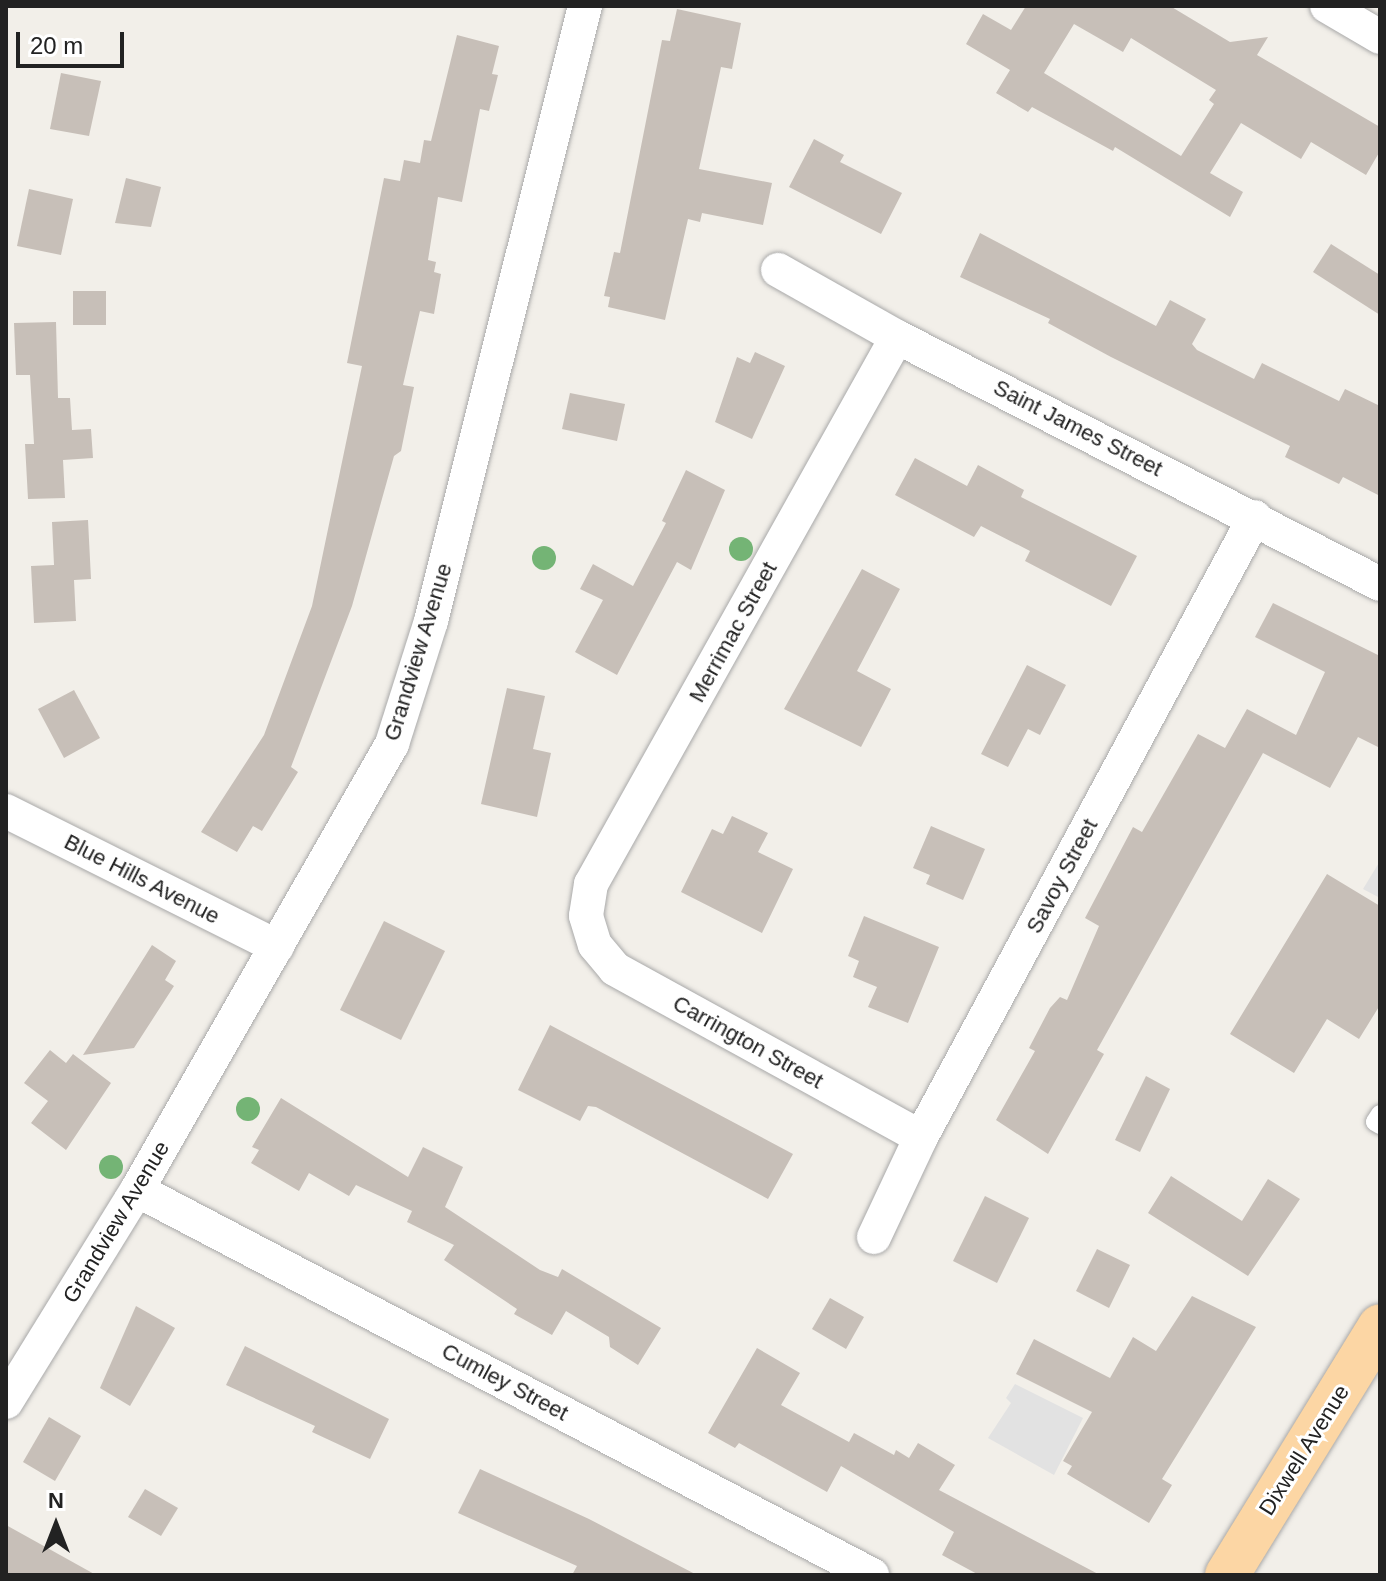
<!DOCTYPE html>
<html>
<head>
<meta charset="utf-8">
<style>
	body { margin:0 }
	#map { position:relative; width:1386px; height:1581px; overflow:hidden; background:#f2efe9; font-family:Arial,sans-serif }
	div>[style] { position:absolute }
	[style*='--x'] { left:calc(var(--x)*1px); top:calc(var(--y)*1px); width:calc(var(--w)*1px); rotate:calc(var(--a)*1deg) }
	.parking>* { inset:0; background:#e2e2e2 }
	.building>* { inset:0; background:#c7bfb8 }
	.roads { filter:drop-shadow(0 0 2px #a9a9a9) drop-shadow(0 0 2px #a9a9a9) }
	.service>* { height:18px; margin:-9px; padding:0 9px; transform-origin:9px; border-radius:9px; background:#fff }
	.minor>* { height:34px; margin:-17px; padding:0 17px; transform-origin:17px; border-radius:17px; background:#fff }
	.primary>* { height:44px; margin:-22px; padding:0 22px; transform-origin:22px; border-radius:22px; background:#fcd6a4 }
	.trees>* { width:24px; height:24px; margin:-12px; border-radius:50%; background:#74b475 }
	span { translate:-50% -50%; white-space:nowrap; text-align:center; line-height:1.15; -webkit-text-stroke:6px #fff; paint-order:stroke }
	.street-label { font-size:22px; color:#222 }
	.frame { position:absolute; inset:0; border:8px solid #222; pointer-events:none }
	.north { position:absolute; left:16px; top:1485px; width:80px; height:80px; -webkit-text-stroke:6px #fff; paint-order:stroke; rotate:0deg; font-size:22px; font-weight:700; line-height:32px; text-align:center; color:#222 }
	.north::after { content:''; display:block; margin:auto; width:28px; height:36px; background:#222; clip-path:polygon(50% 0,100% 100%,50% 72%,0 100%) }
	.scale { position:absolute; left:16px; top:32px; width:108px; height:36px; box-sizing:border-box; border:4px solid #222; border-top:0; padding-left:10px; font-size:24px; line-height:28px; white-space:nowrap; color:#222; -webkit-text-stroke:6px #fff; paint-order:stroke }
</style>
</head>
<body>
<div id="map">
	<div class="parking">
		<i style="clip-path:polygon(1380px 861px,1380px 898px,1363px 889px)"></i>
		<i style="clip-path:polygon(1015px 1384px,1083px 1418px,1054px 1475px,988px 1438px,1011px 1403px,1006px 1398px)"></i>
	</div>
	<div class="building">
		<i style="clip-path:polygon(evenodd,1026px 6px,1170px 6px,1230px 42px,1268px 37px,1257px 55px,1380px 127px,1380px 151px,1366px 175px,1311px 142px,1301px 159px,1241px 123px,1210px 173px,1243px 192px,1230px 217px,1115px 147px,1113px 151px,1032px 107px,1028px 112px,996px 93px,1010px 70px,966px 44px,983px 14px,1011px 30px,1026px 6px,1074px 24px,1123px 52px,1131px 38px,1216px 90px,1209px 100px,1214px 104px,1181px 156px,1044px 73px,1074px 24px)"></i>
		<i style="clip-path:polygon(677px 9px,741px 23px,732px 69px,721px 67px,699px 169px,772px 183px,763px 225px,702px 213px,700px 222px,688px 219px,665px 320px,608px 307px,610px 297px,604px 296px,614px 252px,620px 253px,662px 40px,670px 41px)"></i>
		<i style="clip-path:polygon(457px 35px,499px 46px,492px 74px,498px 75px,489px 111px,480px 109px,462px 202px,438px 197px,428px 260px,436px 262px,434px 272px,441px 274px,434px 314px,420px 311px,403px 385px,414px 387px,401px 451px,394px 456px,352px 606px,291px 767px,298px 772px,262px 831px,253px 826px,237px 852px,201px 832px,264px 735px,312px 606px,362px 366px,347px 363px,384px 178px,400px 181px,404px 160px,420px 163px,424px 140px,431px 141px)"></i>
		<i style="clip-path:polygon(61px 73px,101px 81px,89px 136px,50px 129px)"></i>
		<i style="clip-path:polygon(814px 139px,844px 155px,840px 162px,902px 193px,881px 234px,789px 187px)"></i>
		<i style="clip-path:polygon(126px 178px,161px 187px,151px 227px,115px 223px)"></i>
		<i style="clip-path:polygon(29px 189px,73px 199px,61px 255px,17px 246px)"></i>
		<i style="clip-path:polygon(980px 233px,1156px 326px,1170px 300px,1206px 319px,1192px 344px,1197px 350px,1254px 379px,1262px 363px,1339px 401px,1345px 389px,1380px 406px,1380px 496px,1343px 477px,1339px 484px,1285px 457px,1290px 446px,1111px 357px,1048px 323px,1050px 319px,960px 277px)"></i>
		<i style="clip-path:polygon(1331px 244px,1380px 275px,1380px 315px,1313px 272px)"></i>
		<i style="clip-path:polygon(73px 291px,106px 291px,106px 325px,73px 325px)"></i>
		<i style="clip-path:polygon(56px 322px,58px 398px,70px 398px,72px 430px,91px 429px,93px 458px,63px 460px,65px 498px,28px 499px,25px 444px,34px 444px,30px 375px,16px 375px,14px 323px)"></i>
		<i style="clip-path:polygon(755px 352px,785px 366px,752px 439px,715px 422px,737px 357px,750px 363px)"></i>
		<i style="clip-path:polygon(570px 393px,625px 404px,617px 441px,562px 429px)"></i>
		<i style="clip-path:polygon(915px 458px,967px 486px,978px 465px,1024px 490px,1021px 497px,1137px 556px,1111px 606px,1025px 561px,1030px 551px,981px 526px,974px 537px,895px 495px)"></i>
		<i style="clip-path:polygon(686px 470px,725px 490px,691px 570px,677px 562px,617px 675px,575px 652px,603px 600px,580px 589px,593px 564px,633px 586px,666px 523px,662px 521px)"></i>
		<i style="clip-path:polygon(88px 520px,91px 579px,74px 580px,76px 621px,34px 623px,31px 566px,54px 565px,52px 522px)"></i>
		<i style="clip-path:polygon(862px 569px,900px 589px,857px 671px,891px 689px,861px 747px,784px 709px)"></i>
		<i style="clip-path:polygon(1273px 603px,1380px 656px,1380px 748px,1358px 737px,1330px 788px,1263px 753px,1097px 1050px,1104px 1054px,1048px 1154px,996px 1120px,1035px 1051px,1029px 1048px,1050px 1008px,1060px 997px,1067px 1000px,1099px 926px,1085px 918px,1133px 827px,1142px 832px,1198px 734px,1225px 748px,1247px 709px,1296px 735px,1325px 672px,1255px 637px)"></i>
		<i style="clip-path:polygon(1027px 665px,1066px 685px,1040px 735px,1028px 729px,1008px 767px,981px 754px)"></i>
		<i style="clip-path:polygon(507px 688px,545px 696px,533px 749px,551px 753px,537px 817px,481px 804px)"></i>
		<i style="clip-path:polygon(74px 690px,100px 738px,64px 758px,38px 709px)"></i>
		<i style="clip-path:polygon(732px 816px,768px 833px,758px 852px,793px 869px,762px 933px,681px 892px,712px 829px,723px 834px)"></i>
		<i style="clip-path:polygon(931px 826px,985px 849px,963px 900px,926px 884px,930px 875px,913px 868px)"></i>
		<i style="clip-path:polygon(1327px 874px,1380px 906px,1380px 1005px,1359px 1039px,1327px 1019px,1294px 1073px,1230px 1034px)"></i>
		<i style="clip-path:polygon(864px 916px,939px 947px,908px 1023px,868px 1007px,877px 987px,853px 977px,859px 961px,848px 956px)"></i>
		<i style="clip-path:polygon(384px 921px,445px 951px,401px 1040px,340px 1010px)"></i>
		<i style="clip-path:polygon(152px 945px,176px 961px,165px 980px,174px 986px,134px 1048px,83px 1055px)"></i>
		<i style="clip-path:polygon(550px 1025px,793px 1154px,768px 1199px,596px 1107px,588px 1106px,580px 1121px,518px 1090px)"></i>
		<i style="clip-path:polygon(50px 1050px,66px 1063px,73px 1054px,111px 1083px,66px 1150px,31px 1123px,48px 1101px,24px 1083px)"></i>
		<i style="clip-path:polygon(1146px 1076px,1170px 1089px,1140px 1152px,1115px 1140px)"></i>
		<i style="clip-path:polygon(281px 1098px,408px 1177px,423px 1147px,463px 1167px,445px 1207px,540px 1270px,558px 1277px,562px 1269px,661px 1328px,638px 1365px,610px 1347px,609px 1337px,566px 1311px,552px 1335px,514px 1314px,517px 1309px,444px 1260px,454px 1245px,407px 1222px,412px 1211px,356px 1185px,349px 1196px,309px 1173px,299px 1191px,251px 1163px,259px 1150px,252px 1147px)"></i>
		<i style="clip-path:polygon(1171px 1176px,1242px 1221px,1268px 1179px,1300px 1199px,1248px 1276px,1148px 1213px)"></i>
		<i style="clip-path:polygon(985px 1196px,1029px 1218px,997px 1283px,953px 1261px)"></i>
		<i style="clip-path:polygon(1097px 1249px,1130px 1265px,1109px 1308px,1076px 1291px)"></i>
		<i style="clip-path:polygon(1192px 1296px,1256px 1327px,1162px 1479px,1172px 1485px,1149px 1523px,1067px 1474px,1072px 1466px,1063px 1461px,1092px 1412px,1016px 1374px,1034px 1339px,1110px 1378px,1133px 1337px,1156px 1351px)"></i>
		<i style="clip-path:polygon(830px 1298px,864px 1317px,846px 1349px,812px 1329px)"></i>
		<i style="clip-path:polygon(136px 1306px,175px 1328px,130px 1406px,100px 1388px)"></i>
		<i style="clip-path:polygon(245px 1346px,389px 1419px,370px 1459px,312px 1432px,315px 1426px,226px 1385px)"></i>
		<i style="clip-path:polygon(757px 1348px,800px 1373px,781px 1405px,849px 1442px,854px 1433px,894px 1455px,896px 1450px,909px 1458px,918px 1443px,955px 1465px,939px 1490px,1100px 1575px,979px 1575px,942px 1555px,954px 1532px,841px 1466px,827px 1492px,739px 1443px,735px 1448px,708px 1433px)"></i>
		<i style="clip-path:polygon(49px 1417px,81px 1436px,55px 1481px,23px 1462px)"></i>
		<i style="clip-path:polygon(480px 1469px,589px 1519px,697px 1575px,572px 1575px,577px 1566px,458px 1513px)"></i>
		<i style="clip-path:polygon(145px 1489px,178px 1508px,161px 1536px,128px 1517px)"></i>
		<i style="clip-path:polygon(6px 1525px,96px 1575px,6px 1575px)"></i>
	</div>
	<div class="roads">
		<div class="service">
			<i style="--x:1380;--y:1114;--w:9;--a:122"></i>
			<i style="--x:1375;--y:1122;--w:6;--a:31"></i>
		</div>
		<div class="minor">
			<i style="--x:1327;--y:6;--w:61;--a:30.3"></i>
			<i style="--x:778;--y:270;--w:137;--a:29.4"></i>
			<i style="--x:897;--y:337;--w:542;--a:27.08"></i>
			<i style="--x:897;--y:337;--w:627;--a:119.22"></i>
			<i style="--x:591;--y:884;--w:32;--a:99"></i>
			<i style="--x:586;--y:916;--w:30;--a:73"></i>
			<i style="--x:595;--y:945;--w:31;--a:50"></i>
			<i style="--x:615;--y:969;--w:349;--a:28.8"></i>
			<i style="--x:6;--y:811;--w:303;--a:26.6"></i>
			<i style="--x:137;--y:1190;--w:830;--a:27.65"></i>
			<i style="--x:874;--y:1237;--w:110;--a:-64.8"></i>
			<i style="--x:921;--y:1137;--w:704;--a:-61.69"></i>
			<i style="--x:6;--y:1402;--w:249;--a:-58.3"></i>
			<i style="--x:137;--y:1190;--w:514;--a:-60.24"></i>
			<i style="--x:392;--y:744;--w:129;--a:-72.4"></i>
			<i style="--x:431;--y:621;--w:634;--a:-75.94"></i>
		</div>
		<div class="primary">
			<i style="--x:1227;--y:1575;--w:292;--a:-58.4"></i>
		</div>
	</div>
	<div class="trees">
		<i style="left:741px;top:549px"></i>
		<i style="left:544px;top:558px"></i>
		<i style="left:248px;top:1109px"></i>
		<i style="left:111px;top:1167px"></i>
	</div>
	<div class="street-label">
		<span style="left:1078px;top:428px;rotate:27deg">Saint James Street</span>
		<span style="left:733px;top:632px;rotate:-61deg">Merrimac Street</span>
		<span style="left:418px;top:652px;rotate:-73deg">Grandview Avenue</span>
		<span style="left:1062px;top:876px;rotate:-62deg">Savoy Street</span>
		<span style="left:142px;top:879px;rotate:27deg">Blue Hills Avenue</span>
		<span style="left:748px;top:1042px;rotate:29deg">Carrington Street</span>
		<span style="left:116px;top:1222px;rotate:-59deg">Grandview Avenue</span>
		<span style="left:505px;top:1382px;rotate:28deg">Cumley Street</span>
		<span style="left:1304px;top:1450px;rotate:-58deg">Dixwell Avenue</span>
	</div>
	<div class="frame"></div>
	<div class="north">N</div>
	<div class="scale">20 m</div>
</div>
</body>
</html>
